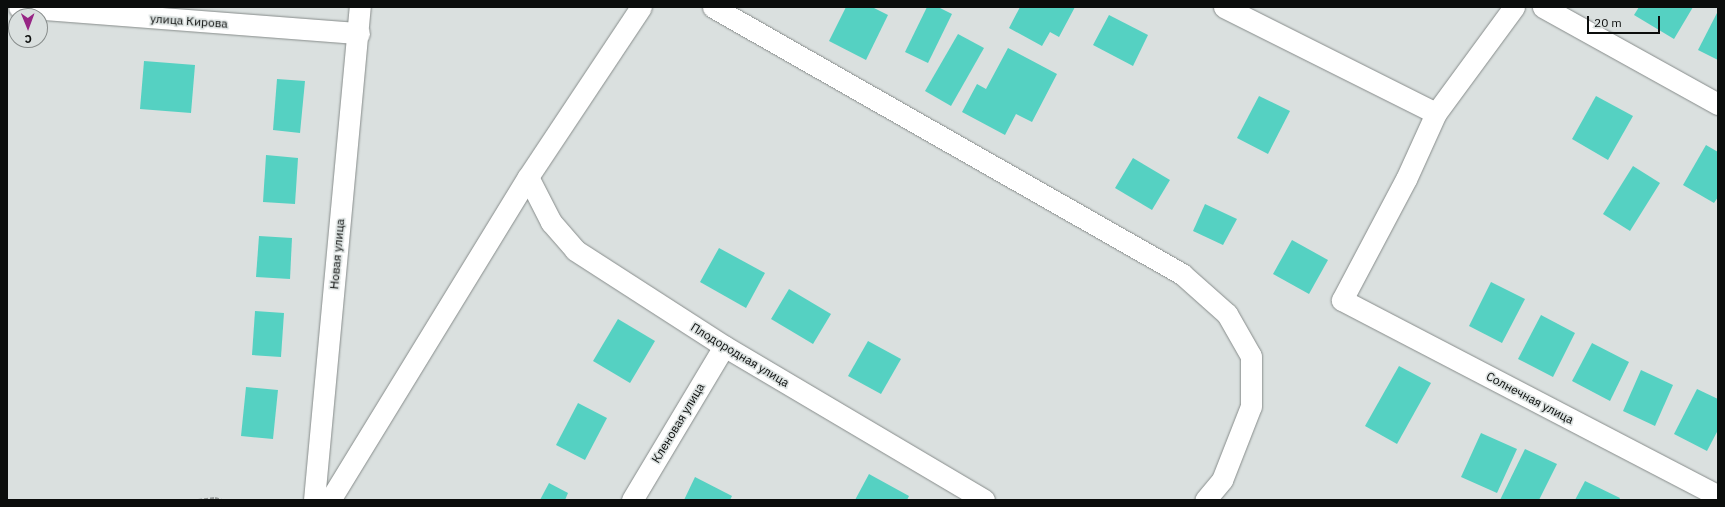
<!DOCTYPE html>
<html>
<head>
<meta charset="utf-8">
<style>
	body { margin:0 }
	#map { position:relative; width:1725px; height:507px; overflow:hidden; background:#dae0df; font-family:"IBM Plex Sans",sans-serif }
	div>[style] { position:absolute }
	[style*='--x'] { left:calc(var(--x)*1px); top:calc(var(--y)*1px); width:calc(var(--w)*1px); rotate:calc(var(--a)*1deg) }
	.building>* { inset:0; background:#55d1c2 }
	.path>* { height:2.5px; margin-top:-1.25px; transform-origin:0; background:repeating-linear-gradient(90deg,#909594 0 4px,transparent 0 6px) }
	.roads { filter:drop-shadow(0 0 1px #878c8b) drop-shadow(0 0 1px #878c8b) }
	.minor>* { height:21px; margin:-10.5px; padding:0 10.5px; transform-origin:10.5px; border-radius:10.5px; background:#fff }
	span { translate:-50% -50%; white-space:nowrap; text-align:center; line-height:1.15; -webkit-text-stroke:3px #dae0df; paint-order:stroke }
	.street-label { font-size:12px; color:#0b0d0c }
	.frame { position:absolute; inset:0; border:8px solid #0b0d0c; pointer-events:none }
	.north { position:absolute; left:8px; top:8px; width:40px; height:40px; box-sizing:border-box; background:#dae0df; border:1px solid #878c8b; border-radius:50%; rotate:179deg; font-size:11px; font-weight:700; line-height:16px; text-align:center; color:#0b0d0c }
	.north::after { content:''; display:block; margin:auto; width:14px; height:18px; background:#972685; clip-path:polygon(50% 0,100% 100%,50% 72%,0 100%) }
	.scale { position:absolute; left:1587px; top:16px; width:73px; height:18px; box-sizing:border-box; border:2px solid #0b0d0c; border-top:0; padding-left:5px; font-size:12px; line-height:14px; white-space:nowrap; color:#0b0d0c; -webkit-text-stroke:3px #dae0df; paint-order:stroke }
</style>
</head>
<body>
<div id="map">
	<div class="building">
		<i style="clip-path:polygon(846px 7px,872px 7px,888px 15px,866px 60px,829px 41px)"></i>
		<i style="clip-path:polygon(927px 7px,938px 7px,952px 14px,928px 63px,905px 52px)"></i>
		<i style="clip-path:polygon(1020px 7px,1075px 7px,1059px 37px,1050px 32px,1042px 46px,1009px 28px)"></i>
		<i style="clip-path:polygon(1639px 7px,1693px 7px,1674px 39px,1634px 15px)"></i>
		<i style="clip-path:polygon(1718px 11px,1718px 60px,1698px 50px)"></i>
		<i style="clip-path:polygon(1109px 15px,1148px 35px,1133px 66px,1093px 45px)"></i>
		<i style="clip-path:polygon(958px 34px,984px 48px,951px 106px,925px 91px)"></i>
		<i style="clip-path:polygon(1008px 48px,1057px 74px,1032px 122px,1016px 114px,1005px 135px,962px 112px,977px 84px,986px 89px)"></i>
		<i style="clip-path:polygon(144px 61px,195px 65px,191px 113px,140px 109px)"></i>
		<i style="clip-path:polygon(277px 79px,305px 81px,300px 133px,273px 130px)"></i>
		<i style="clip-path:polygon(1259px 96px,1290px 111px,1268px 154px,1237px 138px)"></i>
		<i style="clip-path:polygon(1596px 96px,1633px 116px,1608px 160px,1572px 139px)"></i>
		<i style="clip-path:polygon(1706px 145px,1718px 152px,1718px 197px,1714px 203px,1683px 185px)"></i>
		<i style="clip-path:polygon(266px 155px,298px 158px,295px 204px,263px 202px)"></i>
		<i style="clip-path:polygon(1133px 158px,1170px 180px,1152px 210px,1115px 188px)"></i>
		<i style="clip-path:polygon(1633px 166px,1660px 183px,1630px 231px,1603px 214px)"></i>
		<i style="clip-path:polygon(1205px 204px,1237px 219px,1223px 245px,1193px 231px)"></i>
		<i style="clip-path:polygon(259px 236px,292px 238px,290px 279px,256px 277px)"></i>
		<i style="clip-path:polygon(1292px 240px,1328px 260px,1309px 294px,1273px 274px)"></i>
		<i style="clip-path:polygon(719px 248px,765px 273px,746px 308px,700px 282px)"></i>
		<i style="clip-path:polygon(1491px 282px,1525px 299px,1502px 343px,1469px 326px)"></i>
		<i style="clip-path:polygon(789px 289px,831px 314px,813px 344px,771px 319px)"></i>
		<i style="clip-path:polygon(255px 311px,284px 313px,281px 357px,252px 355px)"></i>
		<i style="clip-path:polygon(1541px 315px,1575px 333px,1553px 377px,1518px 359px)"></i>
		<i style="clip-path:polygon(618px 319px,655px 341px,630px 383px,593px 361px)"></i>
		<i style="clip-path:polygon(868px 341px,901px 359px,881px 394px,848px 376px)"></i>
		<i style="clip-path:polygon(1592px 343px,1629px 362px,1610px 401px,1572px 381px)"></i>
		<i style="clip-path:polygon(1399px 366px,1431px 383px,1397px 444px,1365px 426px)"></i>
		<i style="clip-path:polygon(1641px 370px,1673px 385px,1655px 426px,1623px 411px)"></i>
		<i style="clip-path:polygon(246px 387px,278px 390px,273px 439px,241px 436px)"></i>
		<i style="clip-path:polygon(1697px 389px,1718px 399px,1718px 430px,1707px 451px,1674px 434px)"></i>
		<i style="clip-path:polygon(578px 403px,607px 418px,585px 460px,556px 445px)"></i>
		<i style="clip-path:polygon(1481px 433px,1517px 449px,1497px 493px,1461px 477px)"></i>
		<i style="clip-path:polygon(1525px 449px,1557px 464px,1539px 500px,1500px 500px)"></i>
		<i style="clip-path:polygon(869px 474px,909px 496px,907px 500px,855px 500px)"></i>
		<i style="clip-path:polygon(695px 477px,732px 496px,730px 500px,684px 500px)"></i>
		<i style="clip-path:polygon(1585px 481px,1620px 498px,1619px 500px,1575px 500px)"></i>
		<i style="clip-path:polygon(549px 483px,568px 493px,565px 500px,540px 500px)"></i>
	</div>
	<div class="path">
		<i style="--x:198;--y:500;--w:17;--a:-7"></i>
		<i style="--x:215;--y:498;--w:7;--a:16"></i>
	</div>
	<div class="roads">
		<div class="minor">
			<i style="--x:19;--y:7;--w:341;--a:4.4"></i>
			<i style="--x:713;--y:7;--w:540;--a:29.65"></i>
			<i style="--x:1182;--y:274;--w:60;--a:41.6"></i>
			<i style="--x:1227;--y:314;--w:48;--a:60.3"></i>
			<i style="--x:1251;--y:356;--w:50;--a:90"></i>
			<i style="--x:1251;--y:406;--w:79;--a:111.4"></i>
			<i style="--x:1222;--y:480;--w:26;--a:130"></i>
			<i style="--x:1224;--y:7;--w:237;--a:26.6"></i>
			<i style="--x:1514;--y:7;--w:132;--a:126.3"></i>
			<i style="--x:1436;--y:113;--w:72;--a:114.4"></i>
			<i style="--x:1406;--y:179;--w:137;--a:117.9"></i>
			<i style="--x:1342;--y:300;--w:424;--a:27.5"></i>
			<i style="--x:1543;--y:7;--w:200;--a:29"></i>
			<i style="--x:528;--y:177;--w:51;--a:62.9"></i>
			<i style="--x:551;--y:222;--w:37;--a:49"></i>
			<i style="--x:575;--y:250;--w:177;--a:32.8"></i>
			<i style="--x:724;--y:346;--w:302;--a:30.6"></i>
			<i style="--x:314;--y:500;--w:495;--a:-84.7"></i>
			<i style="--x:330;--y:500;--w:379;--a:-58.5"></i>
			<i style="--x:528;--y:177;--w:204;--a:-56.4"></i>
			<i style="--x:632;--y:500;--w:179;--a:-59.1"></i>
		</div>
	</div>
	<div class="street-label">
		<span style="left:189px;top:21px;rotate:4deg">улица Кирова</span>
		<span style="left:337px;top:254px;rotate:-85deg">Новая улица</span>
		<span style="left:740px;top:355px;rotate:31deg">Плодородная улица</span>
		<span style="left:1530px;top:398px;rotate:28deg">Солнечная улица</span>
		<span style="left:678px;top:423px;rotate:-59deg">Кленовая улица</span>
	</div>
	<div class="frame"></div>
	<div class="north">С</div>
	<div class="scale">20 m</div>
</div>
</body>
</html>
